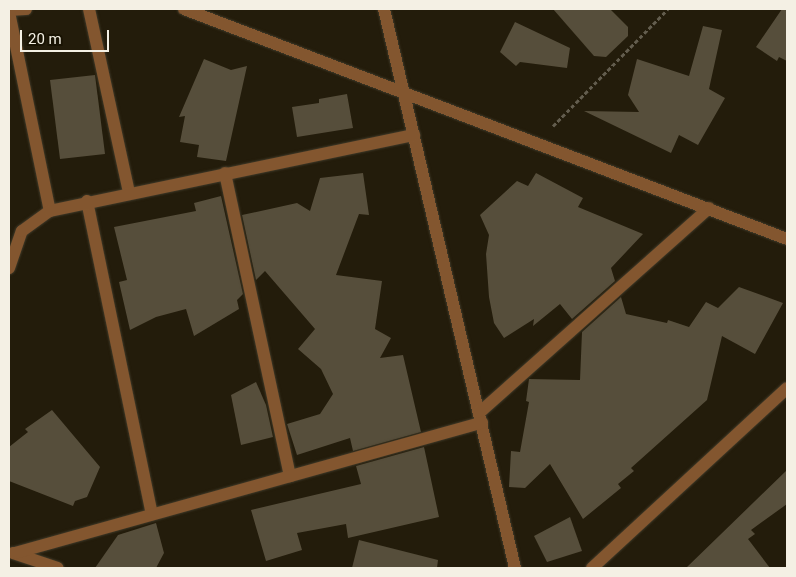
<!DOCTYPE html>
<html>
<head>
<meta charset="utf-8">
<style>
	body { margin:0 }
	#map { position:relative; width:796px; height:577px; overflow:hidden; background:#231c0b; font-family:Roboto,sans-serif }
	div>[style] { position:absolute }
	[style*='--x'] { left:calc(var(--x)*1px); top:calc(var(--y)*1px); width:calc(var(--w)*1px); rotate:calc(var(--a)*1deg) }
	.building>* { inset:0; background:#564e3b }
	.path>* { height:3px; margin-top:-1.5px; transform-origin:0; background:repeating-linear-gradient(90deg,#635d4e 0 4px,transparent 0 6.5px) }
	.roads { filter:drop-shadow(0 0 1px #403a29) drop-shadow(0 0 1px #403a29) }
	.minor>* { height:12px; margin:-6px; padding:0 6px; transform-origin:6px; border-radius:6px; background:#83562f }
	span { translate:-50% -50%; white-space:nowrap; text-align:center; line-height:1.15; -webkit-text-stroke:5px #191303; paint-order:stroke }
	.frame { position:absolute; inset:0; border:10px solid #f4f0e4; pointer-events:none }
	.scale { position:absolute; left:20px; top:30px; width:89px; height:22px; box-sizing:border-box; border:2px solid #f4f0e4; border-top:0; padding-left:6px; font-size:15px; line-height:18px; white-space:nowrap; color:#f4f0e4; -webkit-text-stroke:4px #191303; paint-order:stroke }
</style>
</head>
<body>
<div id="map">
	<div class="building">
		<i style="clip-path:polygon(553px 9px,610px 9px,628px 27px,628px 36px,606px 57px,594px 56px)"></i>
		<i style="clip-path:polygon(782px 9px,787px 9px,787px 61px,779px 57px,777px 61px,756px 47px)"></i>
		<i style="clip-path:polygon(515px 22px,570px 48px,567px 68px,520px 62px,516px 66px,500px 52px)"></i>
		<i style="clip-path:polygon(703px 26px,722px 30px,709px 89px,725px 98px,698px 145px,679px 135px,671px 153px,584px 111px,639px 112px,628px 95px,637px 59px,689px 76px)"></i>
		<i style="clip-path:polygon(204px 59px,231px 70px,247px 66px,226px 161px,197px 157px,199px 145px,180px 142px,185px 116px,179px 117px)"></i>
		<i style="clip-path:polygon(95px 75px,105px 154px,60px 159px,50px 80px)"></i>
		<i style="clip-path:polygon(347px 94px,353px 128px,297px 137px,292px 107px,319px 103px,319px 99px)"></i>
		<i style="clip-path:polygon(363px 173px,369px 215px,359px 214px,336px 275px,382px 281px,375px 329px,391px 338px,380px 358px,403px 355px,421px 432px,353px 451px,350px 438px,297px 455px,287px 424px,320px 414px,333px 394px,321px 369px,298px 349px,315px 329px,265px 271px,256px 280px,242px 215px,297px 203px,310px 211px,320px 178px)"></i>
		<i style="clip-path:polygon(536px 173px,583px 198px,578px 207px,643px 234px,611px 268px,615px 281px,572px 319px,560px 304px,533px 326px,534px 319px,504px 338px,494px 323px,489px 297px,486px 254px,489px 235px,480px 215px,517px 181px,528px 186px)"></i>
		<i style="clip-path:polygon(221px 196px,243px 294px,237px 300px,239px 309px,194px 336px,186px 309px,156px 317px,130px 330px,119px 282px,127px 280px,114px 227px,196px 211px,194px 203px)"></i>
		<i style="clip-path:polygon(739px 287px,783px 303px,755px 354px,722px 336px,707px 400px,631px 468px,634px 471px,618px 484px,621px 488px,583px 519px,550px 464px,525px 488px,509px 487px,511px 451px,520px 452px,529px 402px,526px 401px,529px 379px,580px 380px,582px 332px,621px 297px,626px 314px,667px 323px,668px 320px,689px 327px,706px 302px,718px 308px)"></i>
		<i style="clip-path:polygon(256px 382px,266px 405px,273px 437px,241px 445px,231px 395px)"></i>
		<i style="clip-path:polygon(52px 410px,100px 467px,87px 497px,75px 501px,73px 506px,9px 481px,9px 447px,28px 432px,25px 429px)"></i>
		<i style="clip-path:polygon(424px 447px,439px 517px,348px 538px,346px 524px,297px 533px,302px 550px,266px 561px,251px 510px,361px 484px,356px 466px)"></i>
		<i style="clip-path:polygon(787px 470px,787px 504px,751px 530px,755px 534px,748px 539px,770px 568px,686px 568px)"></i>
		<i style="clip-path:polygon(570px 517px,582px 551px,547px 562px,534px 536px)"></i>
		<i style="clip-path:polygon(156px 523px,164px 553px,156px 568px,95px 568px,118px 535px)"></i>
		<i style="clip-path:polygon(359px 540px,438px 560px,437px 568px,352px 568px)"></i>
	</div>
	<div class="path">
		<i style="--x:553;--y:126;--w:164;--a:-45.5"></i>
	</div>
	<div class="roads">
		<div class="minor">
			<i style="--x:89;--y:9;--w:188;--a:77.7"></i>
			<i style="--x:184;--y:9;--w:645;--a:20.88"></i>
			<i style="--x:384;--y:9;--w:574;--a:76.81"></i>
			<i style="--x:9;--y:10;--w:17;--a:-3"></i>
			<i style="--x:9;--y:12;--w:203;--a:78.4"></i>
			<i style="--x:225;--y:173;--w:310;--a:77.9"></i>
			<i style="--x:87;--y:201;--w:320;--a:78.3"></i>
			<i style="--x:9;--y:268;--w:39;--a:-71"></i>
			<i style="--x:22;--y:231;--w:34;--a:-36"></i>
			<i style="--x:50;--y:211;--w:372;--a:-11.8"></i>
			<i style="--x:479;--y:413;--w:308;--a:-41.7"></i>
			<i style="--x:13;--y:553;--w:47;--a:18.4"></i>
			<i style="--x:15;--y:553;--w:485;--a:-15.6"></i>
			<i style="--x:592;--y:568;--w:265;--a:-42.7"></i>
		</div>
	</div>
	<div class="frame"></div>
	<div class="scale">20 m</div>
</div>
</body>
</html>
